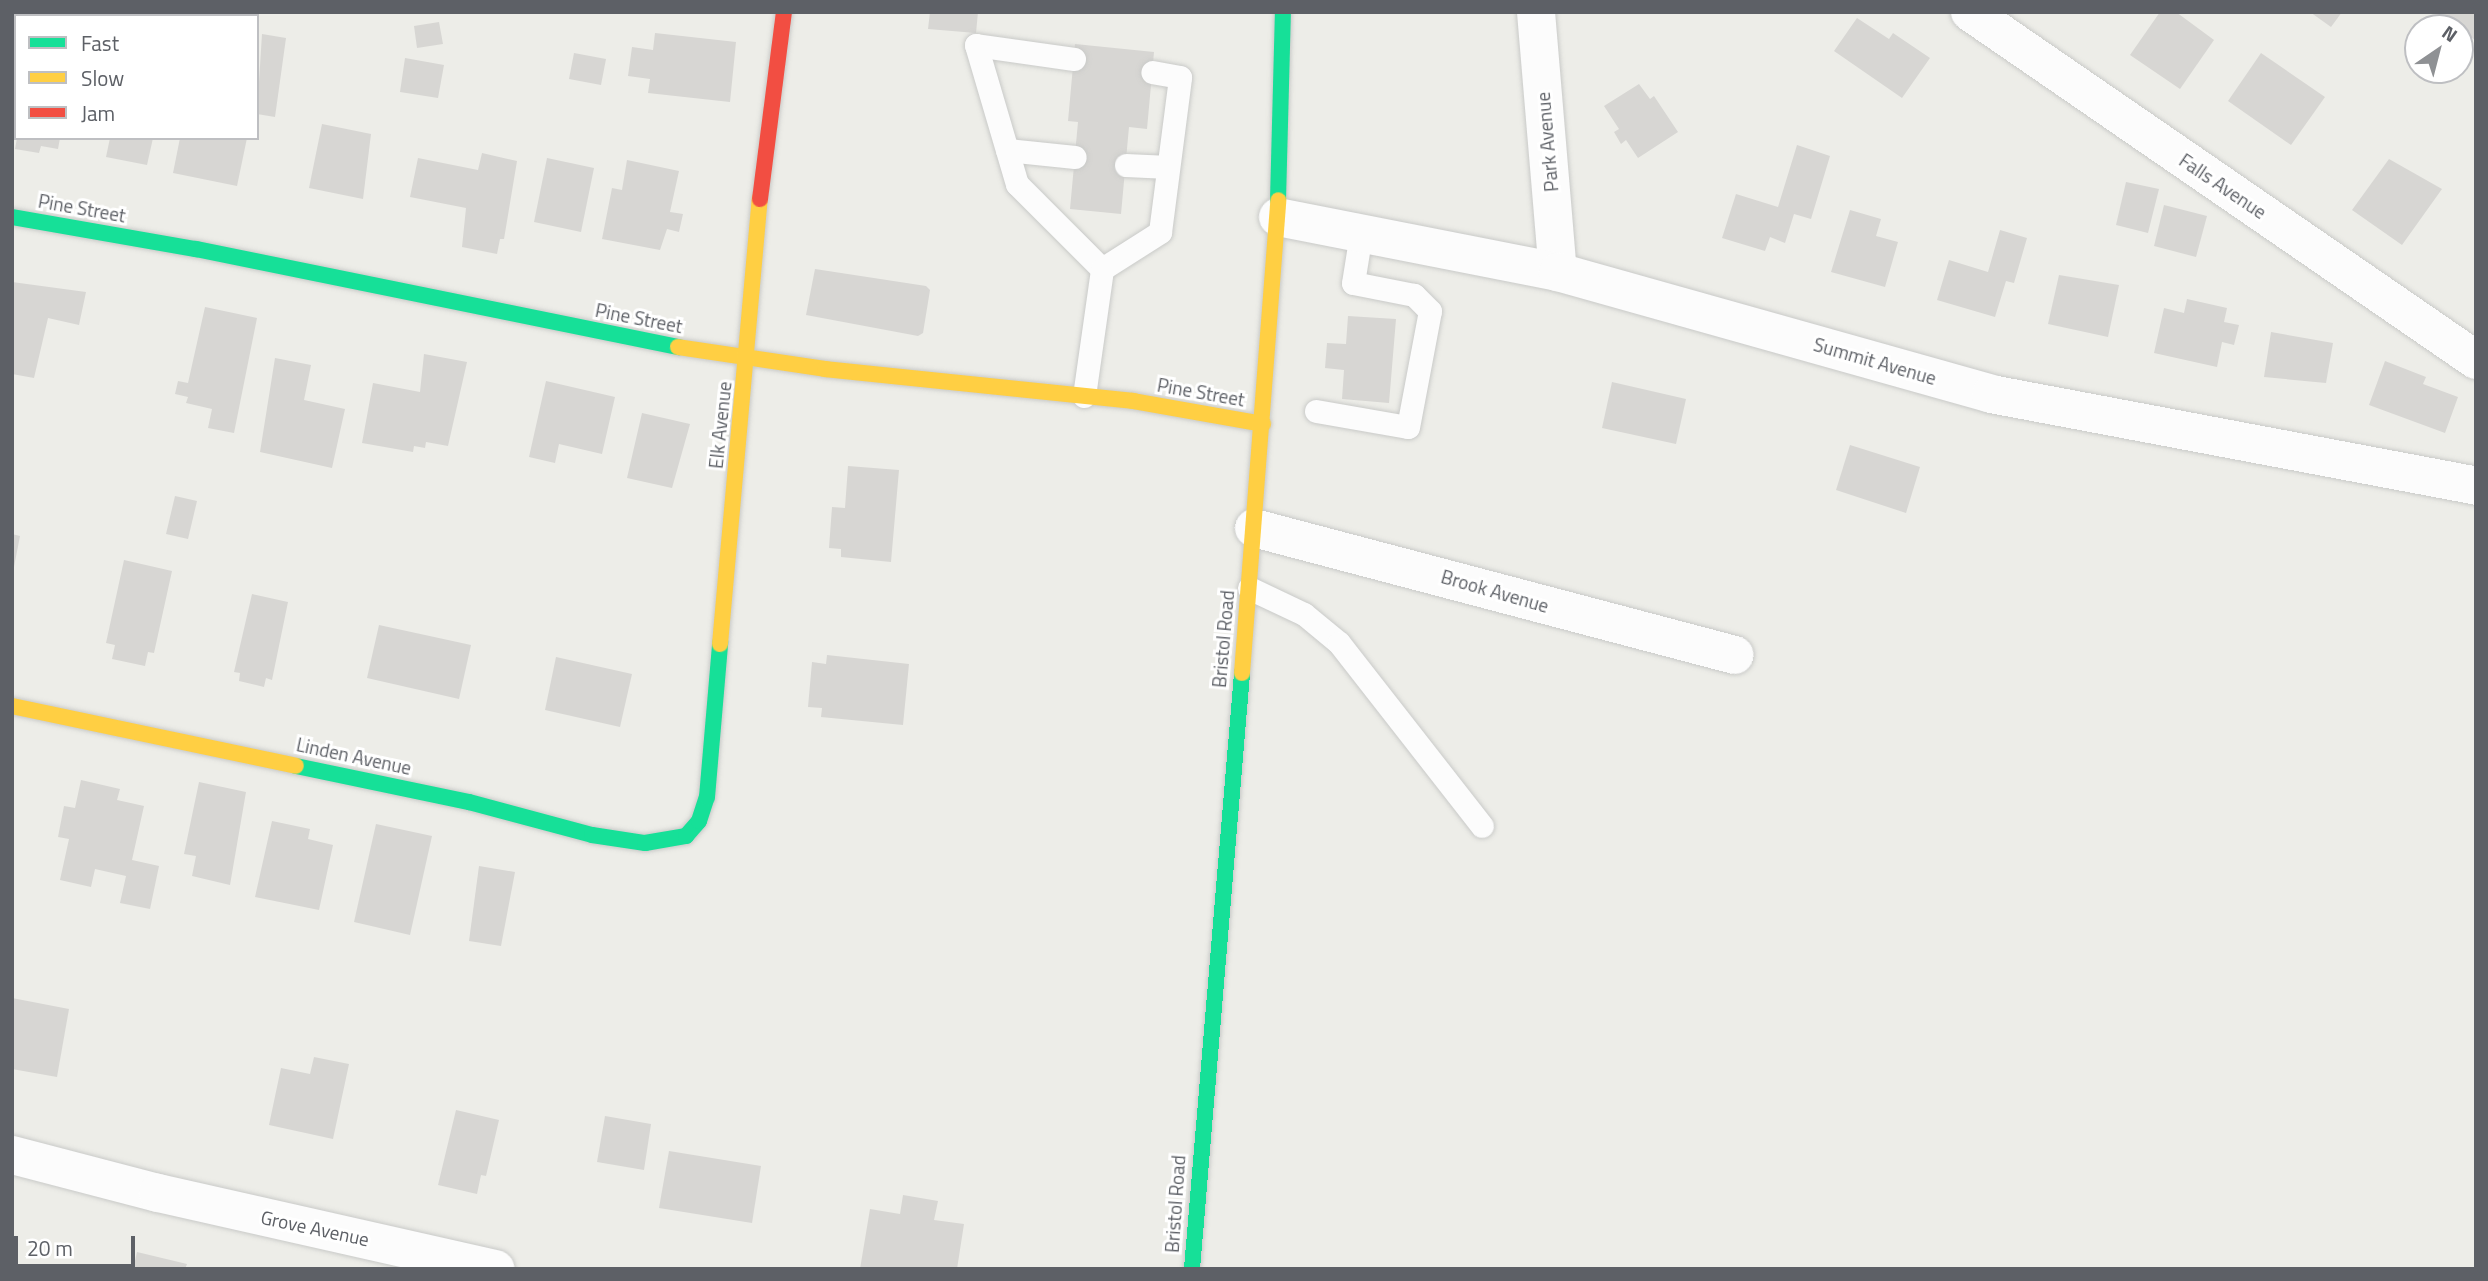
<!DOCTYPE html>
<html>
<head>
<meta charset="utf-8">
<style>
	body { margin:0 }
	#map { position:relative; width:2488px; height:1281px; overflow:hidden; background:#edede8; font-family:"Titillium Web",sans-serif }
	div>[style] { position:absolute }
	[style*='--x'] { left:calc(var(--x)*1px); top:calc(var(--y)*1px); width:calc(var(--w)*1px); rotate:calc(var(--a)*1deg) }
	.building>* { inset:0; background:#d7d6d3 }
	.roads { filter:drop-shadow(0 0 2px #c9cac8) drop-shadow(0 0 2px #c9cac8) }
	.lane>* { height:23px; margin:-11.5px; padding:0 11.5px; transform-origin:11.5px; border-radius:11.5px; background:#fcfcfc }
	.street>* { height:38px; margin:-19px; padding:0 19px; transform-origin:19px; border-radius:19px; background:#fcfcfc }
	.fast>* { height:16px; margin:-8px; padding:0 8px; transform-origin:8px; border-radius:8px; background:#16e098 }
	.slow>* { height:16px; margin:-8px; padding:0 8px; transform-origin:8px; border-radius:8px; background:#ffcf43 }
	.jam>* { height:16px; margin:-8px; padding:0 8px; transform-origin:8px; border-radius:8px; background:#f24e42 }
	span { translate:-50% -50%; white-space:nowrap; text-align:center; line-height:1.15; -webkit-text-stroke:6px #fff; paint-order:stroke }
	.street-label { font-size:19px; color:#5d6066 }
	.frame { position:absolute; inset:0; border:14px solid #5d6066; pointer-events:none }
	.legend { position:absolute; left:14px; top:14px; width:245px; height:126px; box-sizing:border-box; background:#fff; border:2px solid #bebfc2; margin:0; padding:9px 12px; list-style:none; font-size:21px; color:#5d6066 }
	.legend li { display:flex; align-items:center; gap:14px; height:35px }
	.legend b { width:35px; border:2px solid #bebfc2 }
	.north { position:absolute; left:2404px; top:14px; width:70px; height:70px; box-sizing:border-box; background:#fff; border:2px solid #bebfc2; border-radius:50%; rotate:35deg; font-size:19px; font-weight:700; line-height:28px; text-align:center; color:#5d6066 }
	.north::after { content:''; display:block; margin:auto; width:24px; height:32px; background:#8f9194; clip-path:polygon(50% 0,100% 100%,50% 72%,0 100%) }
	.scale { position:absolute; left:14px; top:1236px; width:121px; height:32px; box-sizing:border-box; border:4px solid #5d6066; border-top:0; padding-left:9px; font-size:21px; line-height:24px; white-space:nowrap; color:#5d6066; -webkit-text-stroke:5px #fff; paint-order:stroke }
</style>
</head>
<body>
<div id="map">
	<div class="building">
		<i style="clip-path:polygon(930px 12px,978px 12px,976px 33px,928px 29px)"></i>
		<i style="clip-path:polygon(2160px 12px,2176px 12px,2214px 40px,2180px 89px,2130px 55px)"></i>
		<i style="clip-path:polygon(2310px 12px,2342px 12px,2331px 27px)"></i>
		<i style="clip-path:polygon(2435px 12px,2476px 12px,2476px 41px,2460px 28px)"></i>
		<i style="clip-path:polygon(1857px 18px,1889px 39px,1893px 33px,1930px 58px,1902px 98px,1834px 51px)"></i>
		<i style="clip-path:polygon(439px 22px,443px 44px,417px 48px,414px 26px)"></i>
		<i style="clip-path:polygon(655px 33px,736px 42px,730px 102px,648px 93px,650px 79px,628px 76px,632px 47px,653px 50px)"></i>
		<i style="clip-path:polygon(262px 34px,286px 38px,275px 117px,257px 114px)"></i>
		<i style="clip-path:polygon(1075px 44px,1154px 52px,1147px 129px,1129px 127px,1121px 214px,1070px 209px,1078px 122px,1068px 121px)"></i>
		<i style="clip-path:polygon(574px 53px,606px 59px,601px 85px,569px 79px)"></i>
		<i style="clip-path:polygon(2261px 53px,2325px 97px,2291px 145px,2228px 101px)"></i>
		<i style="clip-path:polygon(405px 58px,444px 65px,438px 98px,400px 92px)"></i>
		<i style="clip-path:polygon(12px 80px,16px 81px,16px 138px,12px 137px)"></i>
		<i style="clip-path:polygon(1639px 84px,1650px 99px,1654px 96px,1678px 132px,1638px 158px,1626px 140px,1621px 144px,1614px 132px,1619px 129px,1604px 106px)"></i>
		<i style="clip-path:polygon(322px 124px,371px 134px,363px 199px,309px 188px)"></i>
		<i style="clip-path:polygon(17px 138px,60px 138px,58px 149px,41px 146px,39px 153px,15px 149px)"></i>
		<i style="clip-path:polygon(110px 138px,153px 138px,147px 165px,106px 157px)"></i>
		<i style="clip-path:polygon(180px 138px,247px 138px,237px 186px,173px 173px)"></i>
		<i style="clip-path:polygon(1797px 145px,1830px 156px,1811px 219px,1794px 214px,1785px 243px,1770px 237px,1765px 251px,1722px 238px,1736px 194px,1778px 207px)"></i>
		<i style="clip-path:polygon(482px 153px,517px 161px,504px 239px,500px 239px,497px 254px,462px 247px,466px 208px,410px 197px,418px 158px,478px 170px)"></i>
		<i style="clip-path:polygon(547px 158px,594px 168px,581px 232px,534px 222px)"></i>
		<i style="clip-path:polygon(2389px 159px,2442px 189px,2402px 245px,2352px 210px)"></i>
		<i style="clip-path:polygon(627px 160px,679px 171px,670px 212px,683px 214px,679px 232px,667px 229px,660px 250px,602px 239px,612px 188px,622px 190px)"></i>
		<i style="clip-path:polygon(2126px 182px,2159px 189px,2148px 233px,2116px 225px)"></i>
		<i style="clip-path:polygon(2164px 205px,2207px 216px,2196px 257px,2154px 246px)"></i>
		<i style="clip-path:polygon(1850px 210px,1881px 219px,1876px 236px,1898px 242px,1885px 287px,1831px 272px)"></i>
		<i style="clip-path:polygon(2000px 230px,2027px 238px,2014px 283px,2006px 281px,1995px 317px,1937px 300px,1949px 260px,1988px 272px)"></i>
		<i style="clip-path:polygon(815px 269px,926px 286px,930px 290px,923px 333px,918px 336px,806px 315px)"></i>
		<i style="clip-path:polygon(2059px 275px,2119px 285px,2108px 337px,2048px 324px)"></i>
		<i style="clip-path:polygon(12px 282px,86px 292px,79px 325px,48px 318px,34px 378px,12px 374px)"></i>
		<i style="clip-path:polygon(2187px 299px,2227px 308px,2224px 322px,2239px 325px,2234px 345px,2222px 342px,2217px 367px,2154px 353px,2164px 308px,2184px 313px)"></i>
		<i style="clip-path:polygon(205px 307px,257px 318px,234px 433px,208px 428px,212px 409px,186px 403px,188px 397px,175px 394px,178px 381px,188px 383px)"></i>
		<i style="clip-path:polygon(1348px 316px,1396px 319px,1389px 403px,1342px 399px,1344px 370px,1325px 368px,1327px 343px,1346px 344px)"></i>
		<i style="clip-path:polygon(2271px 332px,2333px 343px,2326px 383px,2264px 377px)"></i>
		<i style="clip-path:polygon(424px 354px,467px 362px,448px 446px,426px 442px,425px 448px,414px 446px,413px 452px,362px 443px,373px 383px,420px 392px)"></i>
		<i style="clip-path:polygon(275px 358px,311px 365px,304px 400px,345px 409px,332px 468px,260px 452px)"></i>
		<i style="clip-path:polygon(2385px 361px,2426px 377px,2423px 384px,2458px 397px,2445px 433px,2369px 405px)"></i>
		<i style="clip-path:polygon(546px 381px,615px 397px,602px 454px,559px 444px,555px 463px,529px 457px)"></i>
		<i style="clip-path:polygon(1612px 382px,1686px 399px,1676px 444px,1602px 428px)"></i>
		<i style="clip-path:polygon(642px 413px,690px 424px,672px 488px,627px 478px)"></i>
		<i style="clip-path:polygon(1850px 445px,1920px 467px,1906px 513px,1836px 490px)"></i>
		<i style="clip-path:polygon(848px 466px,899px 470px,891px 562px,841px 557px,841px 549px,829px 548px,832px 507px,845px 508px)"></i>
		<i style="clip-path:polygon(175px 496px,197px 501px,188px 539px,166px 534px)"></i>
		<i style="clip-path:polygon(12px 534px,20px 536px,13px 572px,12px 572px)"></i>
		<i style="clip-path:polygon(124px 560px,172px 571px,154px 653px,148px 652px,145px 666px,112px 659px,115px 645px,106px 643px)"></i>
		<i style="clip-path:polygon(252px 594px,288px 602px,272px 680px,266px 678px,264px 687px,239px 681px,240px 673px,234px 672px)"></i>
		<i style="clip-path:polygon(379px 625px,471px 645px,459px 699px,367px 678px)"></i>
		<i style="clip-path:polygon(827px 655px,909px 664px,903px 725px,821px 717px,822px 708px,808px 707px,812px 662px,826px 664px)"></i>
		<i style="clip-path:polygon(556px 657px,632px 674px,620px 727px,545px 710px)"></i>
		<i style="clip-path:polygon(81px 780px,120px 789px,117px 800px,144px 806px,132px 860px,159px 866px,150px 909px,120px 903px,126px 876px,95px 869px,91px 887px,60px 880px,69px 839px,58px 837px,64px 806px,75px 808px)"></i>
		<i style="clip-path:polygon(199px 782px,246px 792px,230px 885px,192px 876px,196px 856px,184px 854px)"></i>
		<i style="clip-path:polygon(272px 821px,310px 829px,308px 839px,333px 845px,319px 910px,255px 897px)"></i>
		<i style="clip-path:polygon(376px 824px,432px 836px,410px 935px,354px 922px)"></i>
		<i style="clip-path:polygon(479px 866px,515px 872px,501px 946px,469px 941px)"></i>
		<i style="clip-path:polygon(12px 998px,69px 1009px,57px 1077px,12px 1069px)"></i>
		<i style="clip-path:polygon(314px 1057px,349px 1064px,333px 1139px,269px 1125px,281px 1068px,310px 1074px)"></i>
		<i style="clip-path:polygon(456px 1110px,499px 1120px,486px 1176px,481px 1175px,477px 1194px,438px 1185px)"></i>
		<i style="clip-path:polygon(605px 1116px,651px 1124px,644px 1170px,597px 1162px)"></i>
		<i style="clip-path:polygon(669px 1151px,761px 1166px,752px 1223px,659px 1208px)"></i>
		<i style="clip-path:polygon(903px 1195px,938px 1201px,934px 1220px,964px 1224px,957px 1269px,860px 1269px,870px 1209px,900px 1214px)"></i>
		<i style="clip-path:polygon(137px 1252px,187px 1264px,185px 1269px,133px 1269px)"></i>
	</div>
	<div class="roads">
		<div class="lane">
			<i style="--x:1074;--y:59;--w:99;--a:-171.9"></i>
			<i style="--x:976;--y:45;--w:145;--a:73.6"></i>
			<i style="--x:1017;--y:184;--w:120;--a:45"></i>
			<i style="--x:1007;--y:150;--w:68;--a:5.9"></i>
			<i style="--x:1126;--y:165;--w:42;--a:2.7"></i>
			<i style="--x:1084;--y:396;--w:128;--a:-81.9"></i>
			<i style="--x:1102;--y:269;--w:69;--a:-32.5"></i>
			<i style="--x:1160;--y:232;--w:156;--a:-82.6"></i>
			<i style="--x:1180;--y:77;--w:28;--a:-170"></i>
			<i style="--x:1316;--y:411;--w:93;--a:9.9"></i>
			<i style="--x:1408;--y:427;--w:118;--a:-79.3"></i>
			<i style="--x:1430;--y:311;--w:23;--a:-135"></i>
			<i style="--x:1414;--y:295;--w:62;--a:-168.9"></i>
			<i style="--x:1353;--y:283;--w:51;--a:-80.9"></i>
			<i style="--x:1249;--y:588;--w:61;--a:25.3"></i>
			<i style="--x:1304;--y:614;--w:45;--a:39.6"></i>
			<i style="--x:1339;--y:643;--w:232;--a:52"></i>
		</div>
		<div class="street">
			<i style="--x:1536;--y:12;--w:261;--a:85.2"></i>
			<i style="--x:1970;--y:12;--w:614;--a:34.52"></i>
			<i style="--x:88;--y:16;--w:13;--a:-18"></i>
			<i style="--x:12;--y:38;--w:4;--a:-14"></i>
			<i style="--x:1278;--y:217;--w:285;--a:11.1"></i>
			<i style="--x:1558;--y:272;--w:450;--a:15.7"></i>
			<i style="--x:1991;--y:394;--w:494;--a:10.7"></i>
			<i style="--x:1254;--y:528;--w:497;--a:14.8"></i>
			<i style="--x:12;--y:1155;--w:151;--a:14.6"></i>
			<i style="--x:158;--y:1193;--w:346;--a:12.7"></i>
		</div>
		<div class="fast">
			<i style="--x:1278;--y:200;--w:188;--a:-88.5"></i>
			<i style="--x:12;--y:217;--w:187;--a:9.9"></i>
			<i style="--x:196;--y:249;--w:492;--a:11.5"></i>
			<i style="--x:296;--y:766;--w:177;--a:11.8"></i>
			<i style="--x:469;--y:802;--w:127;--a:15"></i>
			<i style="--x:592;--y:835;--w:54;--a:8.6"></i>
			<i style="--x:645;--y:843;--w:42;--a:-9.7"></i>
			<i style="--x:686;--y:836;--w:20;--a:-49"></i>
			<i style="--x:699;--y:821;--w:25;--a:-72"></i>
			<i style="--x:707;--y:797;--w:154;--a:-85.1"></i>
			<i style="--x:1192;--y:1269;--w:598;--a:-85.2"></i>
		</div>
		<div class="slow">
			<i style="--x:678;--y:347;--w:149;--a:8.5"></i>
			<i style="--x:825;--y:369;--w:310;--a:5.9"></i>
			<i style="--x:1133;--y:401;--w:132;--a:10"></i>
			<i style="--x:720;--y:644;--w:447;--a:-84.9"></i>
			<i style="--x:1242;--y:673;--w:474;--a:-85.6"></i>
			<i style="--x:12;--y:706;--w:290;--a:11.9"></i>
		</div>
		<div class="jam">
			<i style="--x:760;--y:199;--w:189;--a:-82.7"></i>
		</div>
	</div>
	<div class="street-label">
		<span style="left:1547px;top:142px;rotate:-95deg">Park Avenue</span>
		<span style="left:2223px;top:186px;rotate:34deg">Falls Avenue</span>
		<span style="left:82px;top:208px;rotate:10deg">Pine Street</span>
		<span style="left:639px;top:318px;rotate:11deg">Pine Street</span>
		<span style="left:1875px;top:361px;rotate:16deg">Summit Avenue</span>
		<span style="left:1201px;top:392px;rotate:10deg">Pine Street</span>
		<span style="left:720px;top:425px;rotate:-84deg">Elk Avenue</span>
		<span style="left:1495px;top:591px;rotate:16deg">Brook Avenue</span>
		<span style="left:1223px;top:639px;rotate:-85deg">Bristol Road</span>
		<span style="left:354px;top:756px;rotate:12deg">Linden Avenue</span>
		<span style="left:1175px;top:1204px;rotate:-86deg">Bristol Road</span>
		<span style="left:315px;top:1228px;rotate:12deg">Grove Avenue</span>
	</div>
	<div class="frame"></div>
	<ul class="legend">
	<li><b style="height:9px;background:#16e098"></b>Fast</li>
	<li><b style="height:9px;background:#ffcf43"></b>Slow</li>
	<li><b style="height:9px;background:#f24e42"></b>Jam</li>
	</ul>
	<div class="north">N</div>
	<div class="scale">20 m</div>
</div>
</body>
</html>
